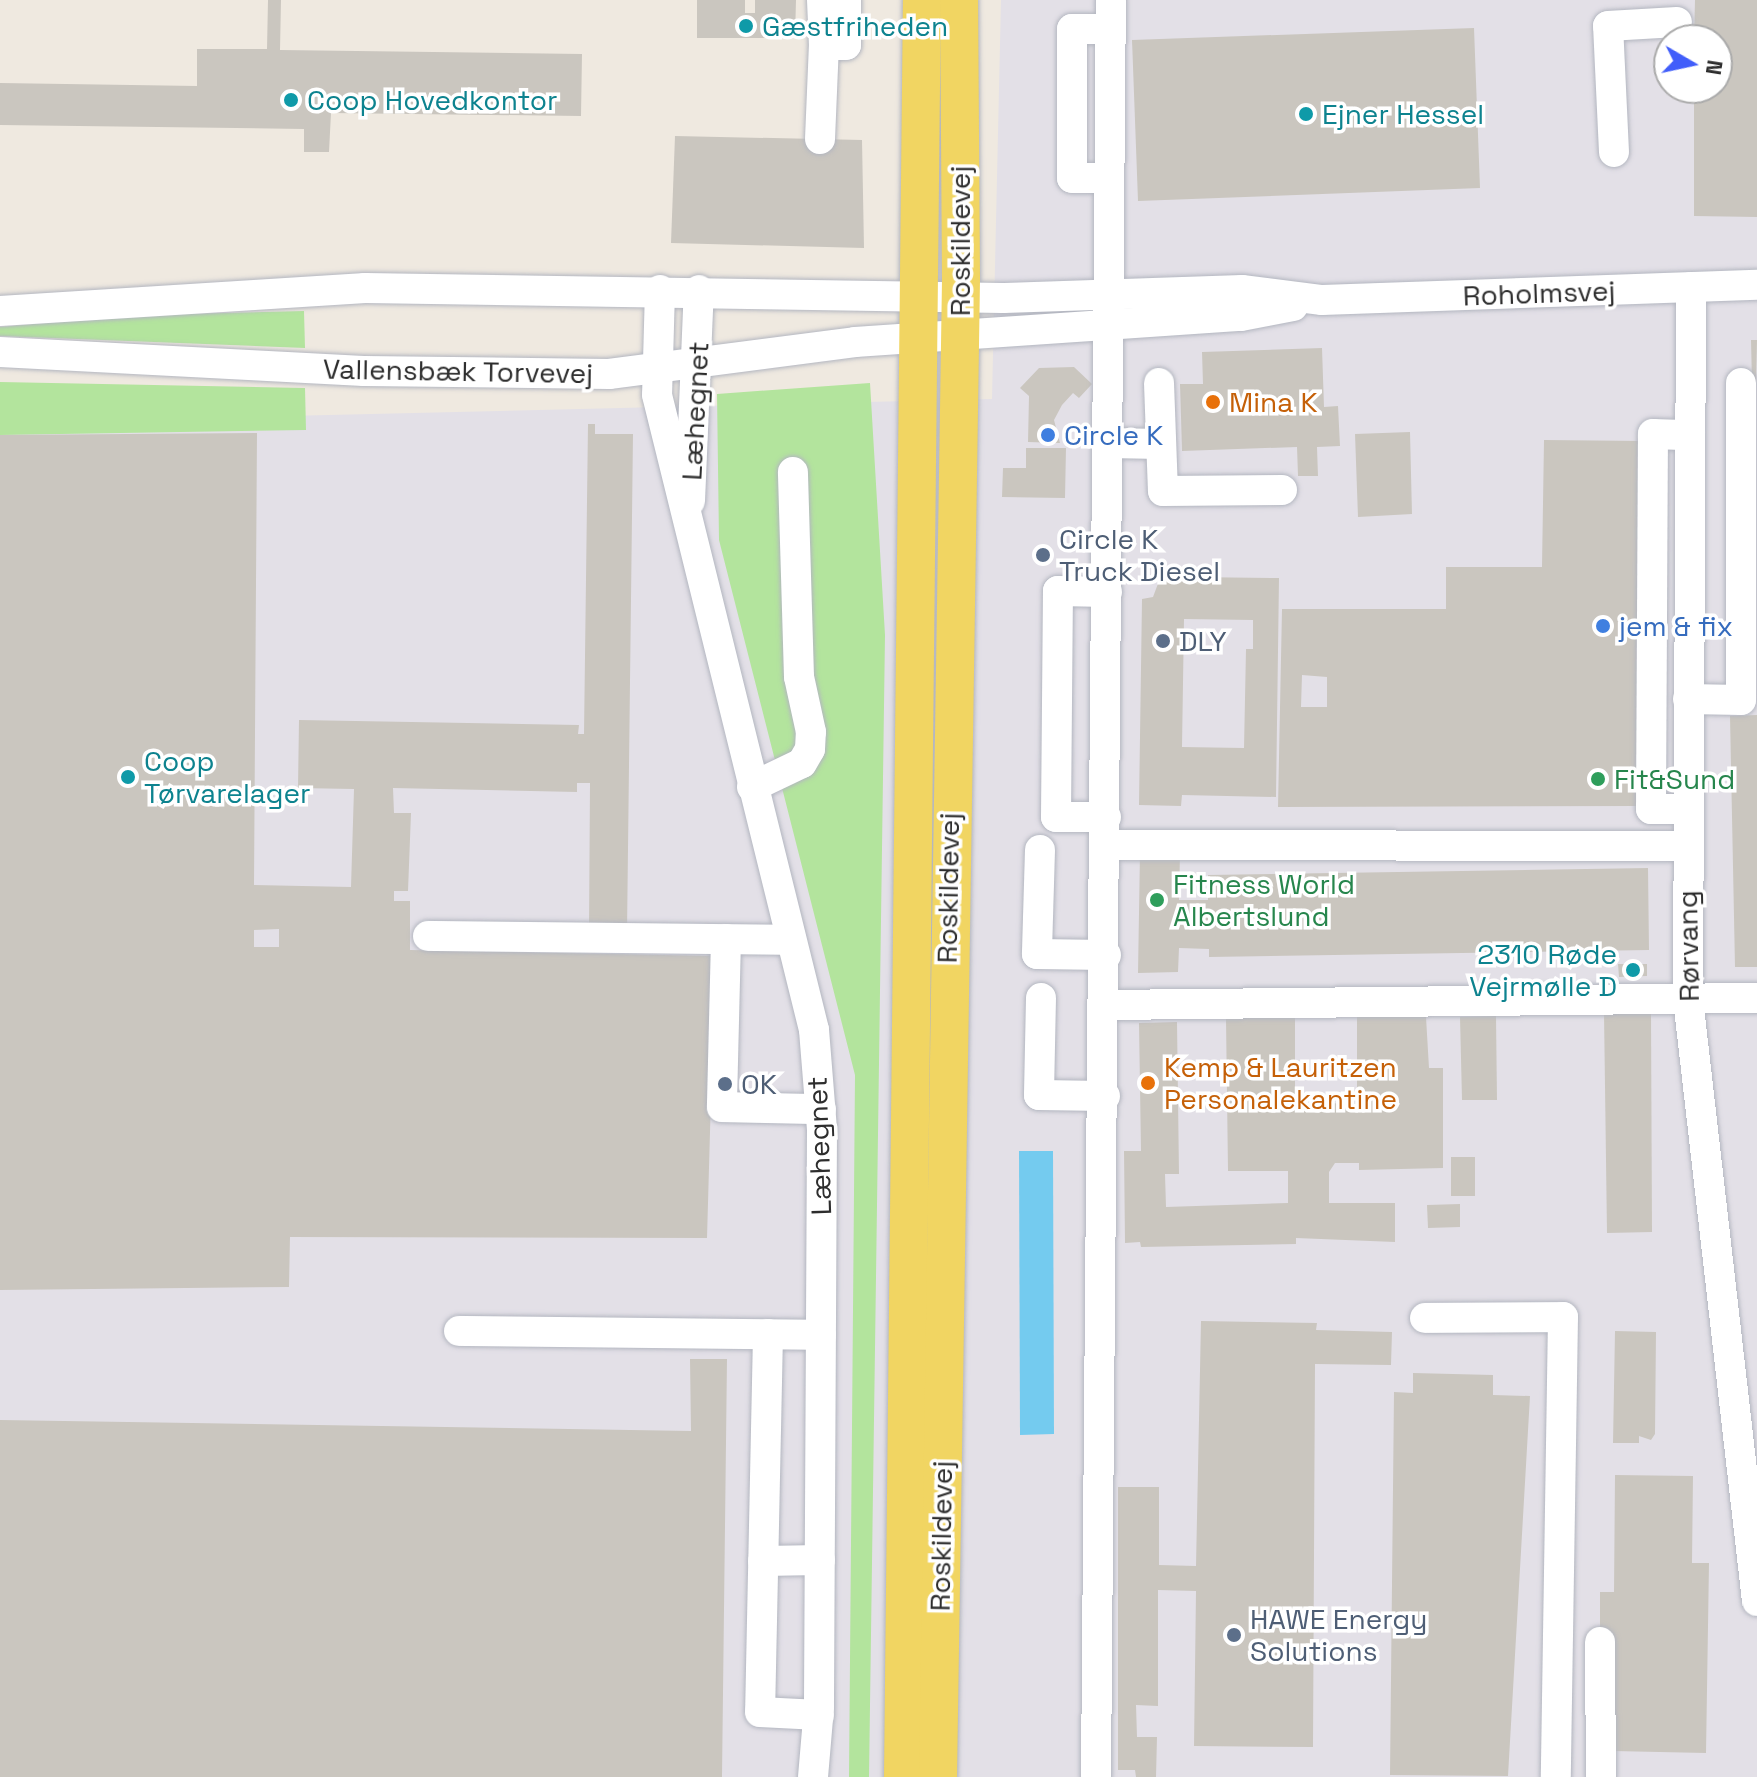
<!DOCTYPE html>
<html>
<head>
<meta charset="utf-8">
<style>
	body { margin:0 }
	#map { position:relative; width:1757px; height:1777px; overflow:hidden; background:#efe9e0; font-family:"Space Grotesk",sans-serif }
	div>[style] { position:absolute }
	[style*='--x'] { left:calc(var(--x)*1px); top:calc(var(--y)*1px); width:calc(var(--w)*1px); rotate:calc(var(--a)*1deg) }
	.industrial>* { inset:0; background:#e3e0e7 }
	.green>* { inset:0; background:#b3e49d }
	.water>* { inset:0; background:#74cbef }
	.building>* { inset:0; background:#cac6bf }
	.roads { filter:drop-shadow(0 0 2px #b3b6c0) drop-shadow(0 0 2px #b3b6c0) }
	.minor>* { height:30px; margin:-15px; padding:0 15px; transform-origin:15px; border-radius:15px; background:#fff }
	.major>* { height:38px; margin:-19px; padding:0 19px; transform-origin:19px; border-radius:19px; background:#f1d562 }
	.dots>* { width:22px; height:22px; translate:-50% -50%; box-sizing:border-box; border:4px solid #fff; border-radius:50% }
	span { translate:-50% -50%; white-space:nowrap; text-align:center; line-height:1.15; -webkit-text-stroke:7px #fff; paint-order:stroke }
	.culture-label { font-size:28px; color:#0d838f }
	.left { translate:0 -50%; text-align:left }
	.right { translate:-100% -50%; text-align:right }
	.street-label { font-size:28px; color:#2d2d2d }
	.food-label { font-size:28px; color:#c56008 }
	.shop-label { font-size:28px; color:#366cbe }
	.service-label { font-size:28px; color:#4e5e75 }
	.leisure-label { font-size:28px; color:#27864d }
	.north { position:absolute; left:1653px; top:24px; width:80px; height:80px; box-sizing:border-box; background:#fff; border:2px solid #ababab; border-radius:50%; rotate:99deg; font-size:22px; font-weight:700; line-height:32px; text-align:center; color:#2d2d2d }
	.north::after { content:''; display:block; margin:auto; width:28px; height:36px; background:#415efa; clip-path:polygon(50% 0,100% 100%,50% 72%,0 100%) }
</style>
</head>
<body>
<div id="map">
	<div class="industrial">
		<i style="clip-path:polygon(evenodd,1001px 0,1757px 0,1757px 1777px,0 1777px,0 423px,992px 399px,1001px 0,1669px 40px,1717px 40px,1717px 88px,1669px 88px,1669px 40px)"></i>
	</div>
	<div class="green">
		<i style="clip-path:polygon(304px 311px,305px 348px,0 336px,0 327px,136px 315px)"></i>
		<i style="clip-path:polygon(0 382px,305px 388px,306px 430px,0 435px)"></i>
		<i style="clip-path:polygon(870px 383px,885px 635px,869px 1777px,849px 1777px,855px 1075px,719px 540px,717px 394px)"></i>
	</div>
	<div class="water">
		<i style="clip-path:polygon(1019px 1151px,1053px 1151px,1054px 1434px,1020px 1435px)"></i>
	</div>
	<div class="building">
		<i style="clip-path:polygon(268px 0,281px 0,280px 50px,582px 54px,581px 116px,331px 113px,329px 152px,304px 152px,304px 129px,0 125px,0 83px,197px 86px,197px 49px,267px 49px)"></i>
		<i style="clip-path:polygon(697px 0,745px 0,745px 13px,755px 13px,755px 0,796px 0,795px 38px,697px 38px)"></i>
		<i style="clip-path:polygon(1695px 0,1757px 0,1757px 217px,1694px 216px,1694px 88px,1717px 88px,1717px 40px,1694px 40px)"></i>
		<i style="clip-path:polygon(1474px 28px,1480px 188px,1138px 201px,1132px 40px)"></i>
		<i style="clip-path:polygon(675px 136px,862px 140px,864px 248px,671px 243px)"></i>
		<i style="clip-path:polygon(1751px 340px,1757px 340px,1754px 468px)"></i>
		<i style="clip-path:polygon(1322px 348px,1324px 407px,1338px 406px,1340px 446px,1317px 447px,1318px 476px,1298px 476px,1297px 447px,1182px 451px,1180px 384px,1203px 384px,1202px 352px)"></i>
		<i style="clip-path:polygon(1074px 367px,1092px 384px,1079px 398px,1073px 393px,1062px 405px,1054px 420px,1060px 443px,1028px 442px,1029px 396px,1020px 388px,1039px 368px)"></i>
		<i style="clip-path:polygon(evenodd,588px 424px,595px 424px,595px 434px,633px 434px,627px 932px,589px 932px,590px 783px,577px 783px,577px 792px,393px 788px,394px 813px,411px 813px,408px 891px,394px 891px,394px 901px,410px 901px,410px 950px,715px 956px,707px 1238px,290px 1237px,289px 1287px,0 1290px,0 435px,257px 433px,254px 885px,351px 887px,354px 789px,298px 788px,299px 720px,579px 725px,578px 734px,584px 734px,588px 424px,279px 929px,279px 947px,254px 947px,254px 930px,279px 929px)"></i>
		<i style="clip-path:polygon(1410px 432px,1412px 514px,1358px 517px,1355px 434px)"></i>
		<i style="clip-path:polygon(evenodd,1544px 440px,1644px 441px,1640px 806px,1278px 807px,1282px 609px,1446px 609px,1446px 567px,1542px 567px,1544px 440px,1302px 675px,1327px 677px,1327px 707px,1301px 707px,1302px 675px)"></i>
		<i style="clip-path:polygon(1026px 448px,1066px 448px,1065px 498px,1002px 497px,1003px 468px,1026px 468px)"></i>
		<i style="clip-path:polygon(evenodd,1169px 573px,1185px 583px,1190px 583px,1190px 577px,1279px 578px,1276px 797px,1182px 795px,1181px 806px,1139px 805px,1142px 599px,1153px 597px,1159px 581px,1169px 573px,1184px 619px,1253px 620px,1253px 649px,1246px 649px,1244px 748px,1182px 747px,1184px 619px)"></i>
		<i style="clip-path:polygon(1757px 715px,1757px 967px,1735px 967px,1730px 716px)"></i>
		<i style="clip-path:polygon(1140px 852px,1180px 853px,1179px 900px,1208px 900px,1208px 875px,1648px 868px,1649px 950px,1209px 957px,1209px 949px,1179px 948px,1178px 972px,1138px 973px)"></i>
		<i style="clip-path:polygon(1618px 964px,1647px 964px,1647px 976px,1619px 977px)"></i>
		<i style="clip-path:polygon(1295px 1012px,1295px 1104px,1357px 1103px,1357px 1017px,1426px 1017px,1429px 1068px,1443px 1068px,1443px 1168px,1359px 1170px,1359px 1163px,1335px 1163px,1329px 1172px,1329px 1203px,1395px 1203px,1395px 1242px,1296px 1238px,1296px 1244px,1141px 1247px,1140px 1242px,1125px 1243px,1124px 1151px,1141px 1151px,1139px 1023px,1177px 1022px,1179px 1174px,1165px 1174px,1166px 1207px,1288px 1203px,1288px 1171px,1228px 1171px,1226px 1019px)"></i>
		<i style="clip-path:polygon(1651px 1012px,1652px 1232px,1607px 1233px,1604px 1013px)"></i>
		<i style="clip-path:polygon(1496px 1016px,1497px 1100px,1462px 1100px,1460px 1017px)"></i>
		<i style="clip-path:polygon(1451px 1157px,1475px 1157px,1475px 1196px,1451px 1196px)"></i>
		<i style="clip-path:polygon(1460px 1204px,1460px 1227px,1428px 1228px,1427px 1205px)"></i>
		<i style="clip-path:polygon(1201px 1321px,1317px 1323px,1316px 1330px,1392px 1332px,1391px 1365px,1315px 1364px,1313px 1747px,1194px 1746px,1196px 1591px,1158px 1590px,1158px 1706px,1136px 1705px,1137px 1737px,1157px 1737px,1156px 1777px,1136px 1777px,1135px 1770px,1118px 1770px,1118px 1487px,1159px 1487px,1159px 1565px,1196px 1566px)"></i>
		<i style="clip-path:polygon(1615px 1331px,1656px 1332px,1655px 1434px,1651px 1440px,1639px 1436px,1639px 1443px,1613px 1443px)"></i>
		<i style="clip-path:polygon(690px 1359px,727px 1359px,722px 1777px,0 1777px,0 1420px,691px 1431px)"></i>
		<i style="clip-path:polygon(1413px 1373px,1493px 1375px,1493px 1395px,1530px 1396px,1508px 1776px,1390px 1775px,1394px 1392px,1413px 1393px)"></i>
		<i style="clip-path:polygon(1615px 1475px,1693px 1476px,1692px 1563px,1709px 1563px,1706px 1753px,1613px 1751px,1613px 1633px,1600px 1634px,1600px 1592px,1614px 1592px)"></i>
	</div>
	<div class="roads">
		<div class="minor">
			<i style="--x:822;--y:0;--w:45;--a:87.5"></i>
			<i style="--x:824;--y:45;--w:22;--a:0"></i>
			<i style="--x:846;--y:45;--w:45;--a:-90"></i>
			<i style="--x:820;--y:139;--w:94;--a:-87.6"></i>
			<i style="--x:1614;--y:152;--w:126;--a:-92.7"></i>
			<i style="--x:1608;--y:26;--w:69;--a:-3.3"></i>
			<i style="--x:1109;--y:178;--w:37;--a:180"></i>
			<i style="--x:1072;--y:178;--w:149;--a:-90"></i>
			<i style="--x:1072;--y:29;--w:39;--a:0"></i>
			<i style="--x:1691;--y:287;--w:712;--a:90.24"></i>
			<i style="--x:1688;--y:999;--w:606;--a:83.46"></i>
			<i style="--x:660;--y:290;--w:105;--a:91.6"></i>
			<i style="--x:657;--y:395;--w:654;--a:76.11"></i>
			<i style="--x:814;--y:1030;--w:99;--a:85.4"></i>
			<i style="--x:822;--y:1129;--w:578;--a:90.3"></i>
			<i style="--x:819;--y:1707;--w:70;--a:94.9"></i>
			<i style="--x:0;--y:311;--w:366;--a:-3.6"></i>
			<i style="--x:365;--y:288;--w:638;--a:0.9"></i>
			<i style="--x:1003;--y:298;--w:239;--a:-1.9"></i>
			<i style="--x:1242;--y:290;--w:81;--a:7.1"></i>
			<i style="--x:1322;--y:300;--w:435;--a:-2"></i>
			<i style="--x:0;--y:352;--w:364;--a:3"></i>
			<i style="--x:364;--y:371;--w:245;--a:0.7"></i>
			<i style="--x:609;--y:374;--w:248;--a:-7.4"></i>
			<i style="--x:855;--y:342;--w:387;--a:-3.9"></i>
			<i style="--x:1241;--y:316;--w:53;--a:-10.9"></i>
			<i style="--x:1159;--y:383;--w:108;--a:87.9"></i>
			<i style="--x:1163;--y:491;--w:119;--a:-0.5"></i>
			<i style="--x:1108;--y:443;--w:53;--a:1.1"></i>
			<i style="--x:690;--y:501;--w:211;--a:-87.6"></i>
			<i style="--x:1688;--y:699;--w:53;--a:1.1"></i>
			<i style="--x:1741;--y:700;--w:317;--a:-90"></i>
			<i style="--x:752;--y:787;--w:55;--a:-25.6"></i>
			<i style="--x:802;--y:763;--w:16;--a:-60"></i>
			<i style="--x:810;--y:749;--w:17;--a:-87"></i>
			<i style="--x:811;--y:732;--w:56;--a:-102.3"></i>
			<i style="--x:799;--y:677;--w:205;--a:-91.7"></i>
			<i style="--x:1687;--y:809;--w:36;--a:180"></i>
			<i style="--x:1651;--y:809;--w:375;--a:-89.7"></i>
			<i style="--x:1653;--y:434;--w:37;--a:2"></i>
			<i style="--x:1106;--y:817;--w:50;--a:180"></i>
			<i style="--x:1056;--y:817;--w:226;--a:-89.5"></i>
			<i style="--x:1058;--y:591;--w:49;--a:1.2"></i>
			<i style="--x:1106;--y:845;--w:581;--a:0.1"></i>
			<i style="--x:1040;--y:850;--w:104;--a:91.7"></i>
			<i style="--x:1037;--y:954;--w:69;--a:0.8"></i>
			<i style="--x:428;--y:936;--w:363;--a:0.6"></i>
			<i style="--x:726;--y:939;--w:168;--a:91.4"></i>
			<i style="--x:722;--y:1107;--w:99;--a:1.2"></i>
			<i style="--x:1041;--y:998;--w:97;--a:91.2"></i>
			<i style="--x:1039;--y:1095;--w:66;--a:0.9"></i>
			<i style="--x:1105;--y:1005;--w:652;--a:-0.62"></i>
			<i style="--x:1425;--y:1318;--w:138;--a:-0.4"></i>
			<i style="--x:1563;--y:1317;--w:460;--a:90.9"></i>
			<i style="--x:459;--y:1331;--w:362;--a:0.6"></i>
			<i style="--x:768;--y:1334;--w:378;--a:91.2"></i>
			<i style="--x:760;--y:1712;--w:59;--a:2.9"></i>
			<i style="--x:763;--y:1561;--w:57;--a:-1"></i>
			<i style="--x:1600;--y:1642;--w:135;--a:89.6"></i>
			<i style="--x:1096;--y:1777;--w:1777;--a:-89.52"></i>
		</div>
		<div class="major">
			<i style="--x:903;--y:1777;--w:1777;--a:-89.39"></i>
			<i style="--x:938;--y:1777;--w:1499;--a:-89.12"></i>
			<i style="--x:961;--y:278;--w:278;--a:-90.4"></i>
		</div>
	</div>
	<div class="dots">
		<i style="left:746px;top:26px;background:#0f9aa8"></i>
		<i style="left:291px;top:100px;background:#0f9aa8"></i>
		<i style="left:1306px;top:114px;background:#0f9aa8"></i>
		<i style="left:1213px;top:402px;background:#e8710a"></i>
		<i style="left:1048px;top:435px;background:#3f7fe0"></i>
		<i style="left:1043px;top:555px;background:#5c6f8a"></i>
		<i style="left:1603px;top:626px;background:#3f7fe0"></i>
		<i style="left:1163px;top:641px;background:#5c6f8a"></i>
		<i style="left:128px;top:777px;background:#0f9aa8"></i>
		<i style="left:1598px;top:779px;background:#2e9e5b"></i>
		<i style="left:1157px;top:900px;background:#2e9e5b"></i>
		<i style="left:1633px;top:970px;background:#0f9aa8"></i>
		<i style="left:1148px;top:1083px;background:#e8710a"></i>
		<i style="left:725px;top:1084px;background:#5c6f8a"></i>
		<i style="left:1234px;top:1635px;background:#5c6f8a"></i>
	</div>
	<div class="culture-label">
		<span class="left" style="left:762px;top:26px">Gæstfriheden</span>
		<span class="left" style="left:307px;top:100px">Coop Hovedkontor</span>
		<span class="left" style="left:1322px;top:114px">Ejner Hessel</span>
		<span class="left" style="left:144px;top:777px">Coop<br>Tørvarelager</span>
		<span class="right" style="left:1617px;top:970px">2310 Røde<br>Vejrmølle D</span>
	</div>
	<div class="street-label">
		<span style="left:960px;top:241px;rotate:-90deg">Roskildevej</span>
		<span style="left:1539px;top:293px;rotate:-2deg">Roholmsvej</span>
		<span style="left:458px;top:371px;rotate:1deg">Vallensbæk Torvevej</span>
		<span style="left:695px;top:411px;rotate:-87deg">Læhegnet</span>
		<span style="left:948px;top:888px;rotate:-89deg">Roskildevej</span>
		<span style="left:1688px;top:946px;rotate:-91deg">Rørvang</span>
		<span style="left:819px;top:1146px;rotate:-92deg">Læhegnet</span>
		<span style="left:941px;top:1536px;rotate:-89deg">Roskildevej</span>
	</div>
	<div class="food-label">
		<span class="left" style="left:1229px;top:402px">Mina K</span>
		<span class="left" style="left:1164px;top:1083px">Kemp &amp; Lauritzen<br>Personalekantine</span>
	</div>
	<div class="shop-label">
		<span class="left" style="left:1064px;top:435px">Circle K</span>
		<span class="left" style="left:1619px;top:626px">jem &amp; fix</span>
	</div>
	<div class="service-label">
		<span class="left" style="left:1059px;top:555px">Circle K<br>Truck Diesel</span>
		<span class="left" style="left:1179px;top:641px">DLY</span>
		<span class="left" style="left:741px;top:1084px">OK</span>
		<span class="left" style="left:1250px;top:1635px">HAWE Energy<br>Solutions</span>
	</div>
	<div class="leisure-label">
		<span class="left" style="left:1614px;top:779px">Fit&amp;Sund</span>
		<span class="left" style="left:1173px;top:900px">Fitness World<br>Albertslund</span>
	</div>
	<div class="north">N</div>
</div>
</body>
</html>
